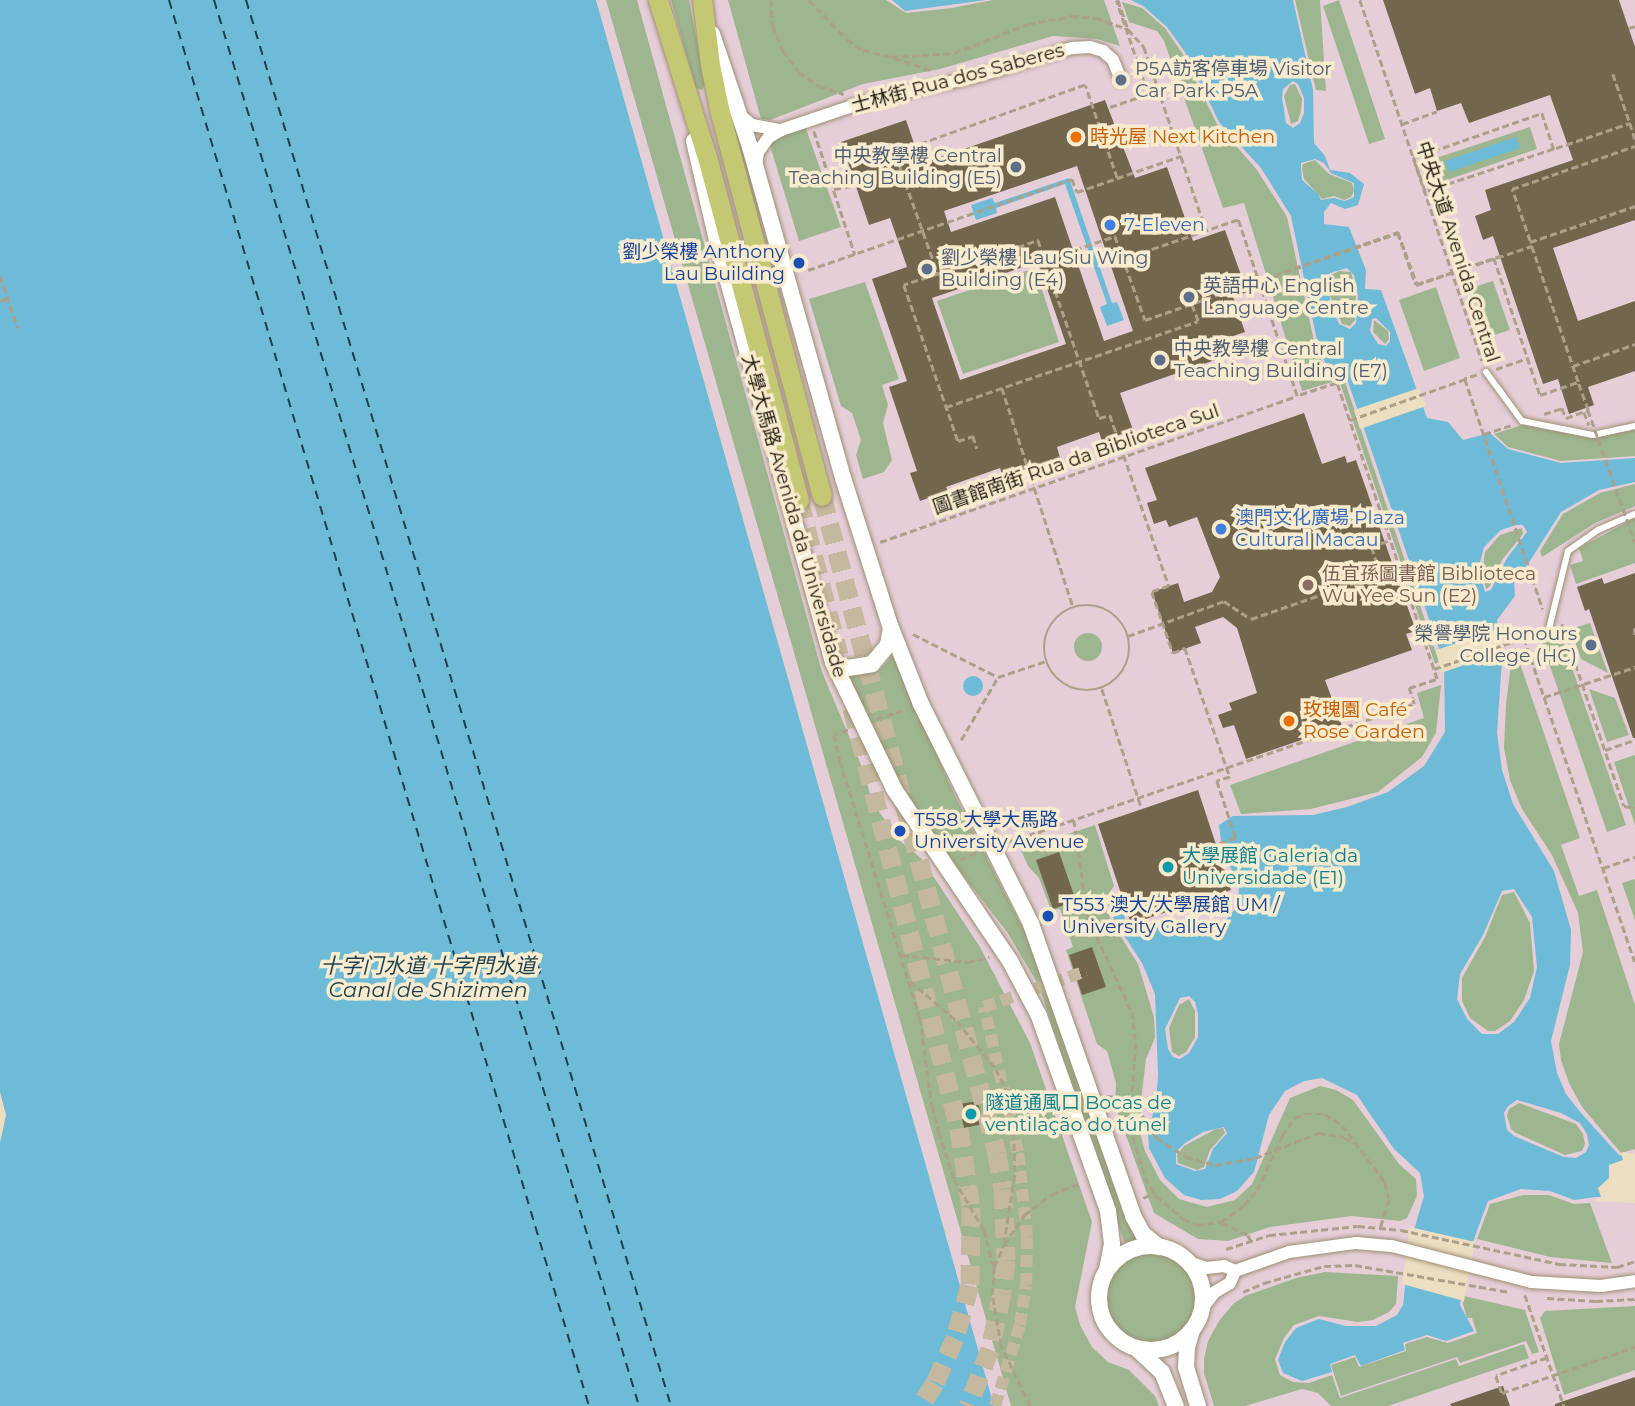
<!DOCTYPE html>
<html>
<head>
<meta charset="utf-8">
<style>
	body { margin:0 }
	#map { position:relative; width:1635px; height:1406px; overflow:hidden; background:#ecdec1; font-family:Montserrat,"Noto Sans SC",sans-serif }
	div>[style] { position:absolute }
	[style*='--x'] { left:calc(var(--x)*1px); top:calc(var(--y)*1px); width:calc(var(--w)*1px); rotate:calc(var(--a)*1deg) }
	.education>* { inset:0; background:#e6ced9 }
	.green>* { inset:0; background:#9db68f }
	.round { border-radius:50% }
	.water>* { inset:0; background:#6dbbd7 }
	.pier>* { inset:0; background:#ecdec1 }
	.ferry>* { height:2px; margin-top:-1px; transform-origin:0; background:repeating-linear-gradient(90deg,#1b3f4c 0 9px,transparent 0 16px) }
	.building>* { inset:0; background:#72664c }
	.street-tunnel>* { height:12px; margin-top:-6px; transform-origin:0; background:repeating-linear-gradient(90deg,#c4b89e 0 12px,transparent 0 18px) }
	.primary-tunnel>* { height:19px; margin-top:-9.5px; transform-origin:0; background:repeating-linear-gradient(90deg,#c4b89e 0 19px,transparent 0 29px) }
	.path>* { height:2.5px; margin-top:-1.25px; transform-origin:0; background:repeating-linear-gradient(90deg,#aba089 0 7px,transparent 0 10.5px) }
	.path>.ring { margin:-1.25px; padding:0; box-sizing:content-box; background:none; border:2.5px solid #aba089; border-radius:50% }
	.roads { filter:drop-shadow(0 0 2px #9d8f74) drop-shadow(0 0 2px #9d8f74) }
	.lane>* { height:6px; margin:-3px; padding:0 3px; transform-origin:3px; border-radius:3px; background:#fff }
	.street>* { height:12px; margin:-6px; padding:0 6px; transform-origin:6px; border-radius:6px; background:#fff }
	.secondary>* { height:16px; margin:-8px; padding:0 8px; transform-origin:8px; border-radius:8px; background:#fff }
	.secondary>.ring { margin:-8px; padding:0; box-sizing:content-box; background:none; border:16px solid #fff; border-radius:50% }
	.primary>* { height:19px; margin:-9.5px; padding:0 9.5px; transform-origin:9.5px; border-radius:9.5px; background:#c4c873 }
	.path-bridge>* { height:2.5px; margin-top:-1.25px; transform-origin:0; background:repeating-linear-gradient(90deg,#aba089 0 7px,transparent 0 10.5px) }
	.dots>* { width:19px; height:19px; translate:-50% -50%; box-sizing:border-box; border:4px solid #f9ebce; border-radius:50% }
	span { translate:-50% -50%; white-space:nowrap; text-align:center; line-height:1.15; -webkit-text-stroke:7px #f9ebce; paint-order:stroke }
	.service-label { font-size:19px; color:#4e5e75 }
	.left { translate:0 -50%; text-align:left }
	.right { translate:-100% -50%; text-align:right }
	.street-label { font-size:19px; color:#231e13 }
	.food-label { font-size:19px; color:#c56008 }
	.shop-label { font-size:19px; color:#366cbe }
	.transit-label { font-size:19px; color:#164399 }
	.education-label { font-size:19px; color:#785e54 }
	.culture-label { font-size:19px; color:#0d838f }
	.water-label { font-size:21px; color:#1b3f4c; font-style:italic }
</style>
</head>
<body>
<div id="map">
	<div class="education">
		<i style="clip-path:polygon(596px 0,1635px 0,1635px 1406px,994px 1406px)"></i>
	</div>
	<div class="green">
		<i style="clip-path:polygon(606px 0,637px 0,822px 672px,862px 767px,873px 803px,899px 840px,922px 859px,980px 947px,1030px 1043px,1092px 1222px,1075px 1307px,1080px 1325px,1092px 1347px,1108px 1362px,1129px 1370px,1155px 1396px,1159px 1406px,1011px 1406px)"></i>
		<i style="clip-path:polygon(671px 0,689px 0,705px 84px,702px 90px,696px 88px)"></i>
		<i style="clip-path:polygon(728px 0,886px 0,906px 13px,952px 8px,993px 0,1104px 0,1120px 46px,1097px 39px,1053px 36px,940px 69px,863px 84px,770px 120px,761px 119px)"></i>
		<i style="clip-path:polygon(1295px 0,1320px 0,1326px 91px,1316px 90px)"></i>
		<i style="clip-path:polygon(1339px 0,1385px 139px,1369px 144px,1323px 6px)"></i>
		<i style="clip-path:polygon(1122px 2px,1142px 8px,1165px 28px,1182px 53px,1217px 124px,1257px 170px,1287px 217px,1316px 350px,1331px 378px,1343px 376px,1439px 662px,1435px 664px,1339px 380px,1302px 391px,1244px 203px,1223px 208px,1164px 41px,1157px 31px,1129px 22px)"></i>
		<i style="clip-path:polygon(1295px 84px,1302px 99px,1301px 111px,1298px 121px,1291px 124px,1284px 96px,1290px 85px)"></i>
		<i style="clip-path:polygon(805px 126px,841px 227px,799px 241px,768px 139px)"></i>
		<i style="clip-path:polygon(1530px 127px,1537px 149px,1444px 181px,1436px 158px)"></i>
		<i style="clip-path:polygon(1315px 160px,1329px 174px,1352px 183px,1354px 191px,1351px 197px,1344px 200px,1334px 196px,1322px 199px,1304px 179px,1302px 168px,1303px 164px)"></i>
		<i style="clip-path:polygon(1035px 268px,1059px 342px,963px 374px,937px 301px)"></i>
		<i style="clip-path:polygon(1339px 271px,1351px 272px,1356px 291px,1355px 320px,1350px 326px,1342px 324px,1330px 296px,1329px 276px)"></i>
		<i style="clip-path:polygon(1493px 281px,1510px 330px,1488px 337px,1471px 288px)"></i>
		<i style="clip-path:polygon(865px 282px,899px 379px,882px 385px,888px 405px,883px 423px,892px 460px,884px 472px,863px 479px,856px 455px,861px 440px,852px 413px,841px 406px,809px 299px)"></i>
		<i style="clip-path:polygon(1436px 287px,1460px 358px,1424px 371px,1399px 300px)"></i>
		<i style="clip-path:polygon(1374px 320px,1388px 331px,1389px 339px,1385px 344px,1373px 332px)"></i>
		<i style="clip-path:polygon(1522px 425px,1593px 438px,1635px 429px,1635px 456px,1561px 461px,1508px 447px,1494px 434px)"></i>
		<i style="clip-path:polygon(1635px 484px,1635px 506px,1595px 523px,1542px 557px,1540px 551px,1563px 514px,1600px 493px)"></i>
		<i style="clip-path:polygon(1635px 518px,1635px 563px,1576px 584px,1570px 565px,1583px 561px,1579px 548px)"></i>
		<i style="clip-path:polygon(1522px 528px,1523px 534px,1502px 560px,1490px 586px,1486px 589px,1482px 573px,1485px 552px,1500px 535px)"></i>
		<i style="clip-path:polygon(1590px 623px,1608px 673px,1581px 659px,1571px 629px)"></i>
		<i class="round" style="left:1074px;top:633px;width:28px;height:28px"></i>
		<i style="clip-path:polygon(1560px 633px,1626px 825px,1607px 832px,1541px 640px)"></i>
		<i style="clip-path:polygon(893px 655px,954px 794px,1025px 932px,1138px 1243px,1126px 1247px,1039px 986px,1007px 932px,915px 813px,857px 700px,849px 676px,875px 675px)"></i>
		<i style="clip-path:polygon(1517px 655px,1580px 838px,1561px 845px,1579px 896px,1597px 890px,1635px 1005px,1635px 1149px,1621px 1153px,1582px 1107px,1569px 1083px,1561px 1060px,1559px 1044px,1583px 952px,1578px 913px,1552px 855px,1522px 809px,1510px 780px,1504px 748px,1506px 704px,1512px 656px)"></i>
		<i style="clip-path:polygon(1441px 685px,1436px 733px,1422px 757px,1378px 792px,1311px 809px,1241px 814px,1230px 785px,1424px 718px,1417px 693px)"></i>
		<i style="clip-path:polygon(1589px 689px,1615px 698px,1629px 735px,1607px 742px)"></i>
		<i style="clip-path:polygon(1635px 755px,1635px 825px,1614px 762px)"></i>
		<i style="clip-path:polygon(1095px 825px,1114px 886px,1104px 901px,1111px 921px,1138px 964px,1154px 1017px,1155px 1038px,1146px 1059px,1138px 1126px,1145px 1151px,1160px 1180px,1179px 1199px,1207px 1207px,1235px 1200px,1252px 1184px,1290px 1098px,1320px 1086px,1336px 1090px,1353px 1100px,1399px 1164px,1416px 1179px,1417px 1196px,1407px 1218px,1400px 1221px,1352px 1216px,1270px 1227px,1228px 1241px,1198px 1239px,1154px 1213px,1115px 1105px,1116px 1083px,1107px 1051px,1097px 1044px,1066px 950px,1073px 947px,1060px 909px,1051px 910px,1039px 878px,1028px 866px,1021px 850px)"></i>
		<i style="clip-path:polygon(1635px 879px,1635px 920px,1622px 883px)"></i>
		<i style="clip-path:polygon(1514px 892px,1530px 923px,1534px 971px,1524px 1000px,1510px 1021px,1495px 1031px,1488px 1031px,1470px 1018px,1462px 1001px,1462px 978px,1485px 937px,1502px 895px)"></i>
		<i style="clip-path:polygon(1189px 999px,1195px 1011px,1195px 1037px,1186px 1052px,1179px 1056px,1172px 1052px,1169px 1028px,1179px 1005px)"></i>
		<i style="clip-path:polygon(1519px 1103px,1576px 1124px,1583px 1134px,1585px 1144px,1582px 1151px,1565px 1155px,1516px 1133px,1511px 1129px,1507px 1116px,1509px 1109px)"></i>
		<i style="clip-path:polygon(1216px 1129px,1223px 1128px,1225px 1133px,1210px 1150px,1204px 1167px,1197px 1170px,1178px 1163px,1177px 1155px,1184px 1146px)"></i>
		<i style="clip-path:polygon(1523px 1195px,1549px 1195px,1574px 1204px,1590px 1203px,1612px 1263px,1550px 1257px,1477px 1239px,1490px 1204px)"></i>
		<i class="round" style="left:1107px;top:1254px;width:88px;height:88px"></i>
		<i style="clip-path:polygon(1325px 1272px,1398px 1276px,1396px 1304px,1389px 1312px,1373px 1320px,1358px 1322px,1319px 1316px,1294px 1325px,1284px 1338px,1275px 1359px,1280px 1375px,1293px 1382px,1309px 1383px,1332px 1375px,1340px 1398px,1456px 1359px,1459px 1366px,1524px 1344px,1529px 1358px,1388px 1406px,1331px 1406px,1318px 1393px,1302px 1389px,1245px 1406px,1214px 1406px,1204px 1373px,1204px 1359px,1208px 1341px,1219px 1321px,1233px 1304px,1245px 1296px,1296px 1278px)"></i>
		<i style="clip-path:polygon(1464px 1296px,1525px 1310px,1539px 1352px,1532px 1354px,1526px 1341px,1460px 1363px,1457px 1357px,1341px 1396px,1331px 1365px,1355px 1357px,1359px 1367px,1406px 1351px,1405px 1344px,1427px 1337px,1448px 1343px,1477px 1333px,1472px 1318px,1467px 1318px,1463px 1304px)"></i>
		<i style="clip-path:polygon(1635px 1306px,1635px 1370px,1564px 1395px,1540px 1318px,1545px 1311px)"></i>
	</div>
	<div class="water">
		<i style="clip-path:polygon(0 0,596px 0,994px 1406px,0 1406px,0 1143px,6px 1115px,0 1092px)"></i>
		<i style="clip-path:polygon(892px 0,986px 0,905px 11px)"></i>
		<i style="clip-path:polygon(evenodd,1131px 0,1293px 0,1313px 90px,1314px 143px,1325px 156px,1330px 170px,1350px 173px,1364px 184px,1358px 205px,1345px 209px,1331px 203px,1324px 212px,1324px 224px,1349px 227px,1366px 270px,1365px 289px,1381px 290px,1427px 418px,1448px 422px,1463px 440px,1490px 433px,1508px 449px,1561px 463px,1635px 458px,1635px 482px,1599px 490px,1561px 512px,1528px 564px,1514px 578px,1515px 596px,1497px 620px,1502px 660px,1497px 733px,1502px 770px,1513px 804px,1554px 871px,1571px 930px,1570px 965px,1551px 1041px,1557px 1073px,1566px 1094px,1581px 1113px,1619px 1155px,1635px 1158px,1635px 1199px,1596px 1197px,1574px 1200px,1550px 1191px,1521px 1189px,1488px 1201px,1467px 1258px,1460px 1305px,1474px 1331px,1446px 1341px,1427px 1335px,1403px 1343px,1405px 1350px,1361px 1366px,1355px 1355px,1330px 1364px,1332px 1372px,1302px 1381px,1283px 1373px,1278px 1360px,1285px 1342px,1296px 1328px,1319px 1319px,1346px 1326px,1376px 1326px,1397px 1315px,1403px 1305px,1410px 1243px,1424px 1196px,1420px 1173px,1394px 1149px,1357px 1095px,1322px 1078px,1304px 1081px,1285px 1091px,1269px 1115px,1254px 1172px,1237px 1191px,1220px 1199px,1201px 1200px,1184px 1195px,1165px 1178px,1149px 1148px,1148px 1133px,1156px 1102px,1158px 1075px,1155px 994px,1142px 963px,1114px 920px,1107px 901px,1110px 897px,1117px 897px,1126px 921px,1133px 926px,1155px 923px,1204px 931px,1225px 921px,1238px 906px,1239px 887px,1222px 848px,1219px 825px,1233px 816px,1313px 815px,1347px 807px,1388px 792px,1424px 766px,1445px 732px,1444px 663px,1345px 373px,1332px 376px,1319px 350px,1291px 216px,1261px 168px,1219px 122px,1185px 52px,1167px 27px,1143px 6px,1131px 0,1293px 81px,1298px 84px,1304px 98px,1304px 113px,1300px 123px,1293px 128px,1286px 123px,1282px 97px,1283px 89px,1293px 81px,1131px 0,1315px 159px,1324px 163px,1331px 173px,1354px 183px,1354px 197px,1345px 201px,1334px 198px,1321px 200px,1318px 194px,1302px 180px,1301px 168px,1301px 163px,1315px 159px,1131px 0,1347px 268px,1354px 275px,1358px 296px,1356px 323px,1350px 329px,1339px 324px,1331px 306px,1327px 279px,1330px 273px,1347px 268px,1131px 0,1376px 318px,1390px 332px,1390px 341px,1386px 346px,1378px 344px,1370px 331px,1372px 319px,1376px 318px,1131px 0,1516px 525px,1523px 525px,1527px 532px,1507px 558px,1491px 590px,1485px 592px,1478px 570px,1484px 547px,1501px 530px,1516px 525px,1131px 0,1514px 889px,1532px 917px,1537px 967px,1530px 998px,1514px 1022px,1498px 1034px,1482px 1034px,1467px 1019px,1457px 999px,1460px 974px,1483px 935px,1502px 891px,1514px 889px,1131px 0,1189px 996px,1195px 1002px,1198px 1014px,1198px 1037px,1189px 1053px,1180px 1059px,1173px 1057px,1168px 1049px,1165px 1029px,1180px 998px,1189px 996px,1131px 0,1517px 1100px,1561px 1113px,1580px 1123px,1587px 1134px,1589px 1145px,1586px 1152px,1576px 1158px,1564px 1157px,1514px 1136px,1507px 1130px,1504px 1113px,1508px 1106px,1517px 1100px,1131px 0,1224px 1127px,1227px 1133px,1213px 1149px,1205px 1169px,1195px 1171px,1176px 1164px,1176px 1152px,1185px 1143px,1203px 1132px,1224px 1127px)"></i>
		<i style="clip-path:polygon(1516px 137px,1520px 148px,1449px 172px,1445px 161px)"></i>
		<i style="clip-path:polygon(1069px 178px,1112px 303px,1117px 302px,1124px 320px,1107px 326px,1100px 307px,1107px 304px,1065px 184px,996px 208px,997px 213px,976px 220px,971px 205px,992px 198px,995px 203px)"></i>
		<i class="round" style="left:963px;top:676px;width:20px;height:20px"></i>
	</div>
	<div class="pier">
		<i style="clip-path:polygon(1419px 388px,1426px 406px,1360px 429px,1354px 410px)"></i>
		<i style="clip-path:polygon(1502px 628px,1504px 651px,1441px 673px,1436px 650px)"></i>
		<i style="clip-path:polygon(1624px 1152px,1635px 1154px,1635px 1203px,1594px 1201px,1601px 1197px,1598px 1188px,1609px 1178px,1609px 1165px,1623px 1160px,1621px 1153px)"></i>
		<i style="clip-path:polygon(1410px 1227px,1475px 1242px,1464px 1301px,1402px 1284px)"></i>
	</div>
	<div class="ferry">
		<i style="--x:169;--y:0;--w:1467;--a:73.37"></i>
		<i style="--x:214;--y:0;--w:1469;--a:73.18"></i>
		<i style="--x:246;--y:0;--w:1469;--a:73.18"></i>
	</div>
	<div class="building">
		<i style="clip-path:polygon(1383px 0,1619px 0,1635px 47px,1635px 220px,1553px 248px,1578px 321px,1635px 301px,1635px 371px,1588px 387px,1594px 405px,1569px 414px,1558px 379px,1543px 384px,1493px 236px,1483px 240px,1475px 216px,1491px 210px,1485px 190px,1573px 160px,1550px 95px,1469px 123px,1461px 103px,1437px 111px,1430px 88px,1415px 94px)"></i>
		<i style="clip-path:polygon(evenodd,1105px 100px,1135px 178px,1167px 167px,1193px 241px,1225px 230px,1247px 292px,1233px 297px,1245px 332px,1210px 344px,1215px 360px,1120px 393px,1133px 430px,1102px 441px,1099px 432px,1057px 447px,1060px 458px,1003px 477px,1000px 468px,946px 487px,948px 491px,920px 501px,910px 473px,917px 471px,889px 387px,907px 381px,872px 279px,907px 267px,890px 218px,869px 225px,841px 142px,906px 120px,921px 164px,1105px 100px,1077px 166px,1133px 331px,1104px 341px,1055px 197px,951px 232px,944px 211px,1077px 166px,1105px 100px,1038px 262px,1066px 344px,960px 380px,932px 298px,1038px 262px)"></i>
		<i style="clip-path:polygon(1304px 413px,1322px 464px,1345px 456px,1347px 463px,1356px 460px,1416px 631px,1406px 634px,1412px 650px,1325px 680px,1342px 726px,1246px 759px,1234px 725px,1223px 728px,1218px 715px,1232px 710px,1229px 703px,1257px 693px,1237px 628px,1223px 617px,1195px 627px,1201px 643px,1173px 653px,1152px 592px,1178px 583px,1184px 602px,1212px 592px,1220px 577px,1197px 517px,1169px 527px,1166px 520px,1154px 524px,1147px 503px,1157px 500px,1145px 468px)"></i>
		<i style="clip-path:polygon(1635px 573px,1635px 738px,1633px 738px,1589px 609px,1585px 611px,1577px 587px,1602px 578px,1604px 584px)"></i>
		<i style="clip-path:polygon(1198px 790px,1231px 890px,1131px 924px,1098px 824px)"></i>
		<i style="clip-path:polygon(1059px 852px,1076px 901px,1053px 909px,1036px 860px)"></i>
		<i style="clip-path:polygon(1092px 947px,1106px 987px,1082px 995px,1069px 955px)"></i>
		<i style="clip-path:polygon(978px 1101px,983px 1124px,964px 1128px,959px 1104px)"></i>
		<i style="clip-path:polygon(1635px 1377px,1635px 1406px,1555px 1406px,1555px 1404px)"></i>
		<i style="clip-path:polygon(1503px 1386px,1510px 1406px,1451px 1406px,1450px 1404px)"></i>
	</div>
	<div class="street-tunnel">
		<i style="--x:995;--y:1406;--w:85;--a:-72.8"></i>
		<i style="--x:1020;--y:1325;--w:40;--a:-81.5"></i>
		<i style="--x:1026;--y:1285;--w:48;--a:-88.8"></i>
		<i style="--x:1027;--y:1237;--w:85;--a:-96"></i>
		<i style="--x:1018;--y:1152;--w:149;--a:-103.2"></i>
		<i style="--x:984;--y:1007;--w:108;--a:-19.4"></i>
	</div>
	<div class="primary-tunnel">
		<i style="--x:822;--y:496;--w:680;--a:75.08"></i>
		<i style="--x:997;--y:1153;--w:36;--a:81"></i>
		<i style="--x:1003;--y:1189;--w:71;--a:87.6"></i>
		<i style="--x:1006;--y:1260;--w:33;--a:97"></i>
		<i style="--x:1002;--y:1293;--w:57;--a:102.1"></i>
		<i style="--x:990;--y:1349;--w:61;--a:111.1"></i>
		<i style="--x:799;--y:500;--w:160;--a:75.5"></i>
		<i style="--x:852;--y:708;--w:433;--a:75.7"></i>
		<i style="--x:959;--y:1128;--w:80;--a:81.4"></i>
		<i style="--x:971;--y:1207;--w:78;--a:90.7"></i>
		<i style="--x:970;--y:1285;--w:55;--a:105.8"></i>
		<i style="--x:955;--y:1338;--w:49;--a:114"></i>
		<i style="--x:935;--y:1383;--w:27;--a:123"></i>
	</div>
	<div class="path">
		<i style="--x:771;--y:0;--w:26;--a:86"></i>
		<i style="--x:773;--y:26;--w:27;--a:68"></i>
		<i style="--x:783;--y:51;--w:26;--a:53"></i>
		<i style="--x:799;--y:72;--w:24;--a:35"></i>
		<i style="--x:819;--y:86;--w:26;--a:18"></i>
		<i style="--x:809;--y:0;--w:54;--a:45.7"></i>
		<i style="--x:847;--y:39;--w:19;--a:35"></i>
		<i style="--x:863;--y:50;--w:29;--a:14"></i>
		<i style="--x:891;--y:57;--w:63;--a:-3.6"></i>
		<i style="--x:954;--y:53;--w:79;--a:-21.4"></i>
		<i style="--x:1028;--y:24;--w:45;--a:-10.3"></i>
		<i style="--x:1072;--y:16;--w:24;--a:5"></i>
		<i style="--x:1096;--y:18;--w:34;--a:19"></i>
		<i style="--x:1118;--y:0;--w:31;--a:71"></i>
		<i style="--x:1128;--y:29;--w:24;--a:48"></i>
		<i style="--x:1144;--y:47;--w:193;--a:71.3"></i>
		<i style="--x:1360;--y:0;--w:381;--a:71.3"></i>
		<i style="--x:1629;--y:28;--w:6;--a:-18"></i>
		<i style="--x:894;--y:58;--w:42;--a:18"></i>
		<i style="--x:1613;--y:74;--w:52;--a:70.9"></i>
		<i style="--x:1542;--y:113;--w:38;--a:72"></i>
		<i style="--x:1554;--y:149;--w:136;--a:161.6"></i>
		<i style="--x:1425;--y:192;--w:36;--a:-109"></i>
		<i style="--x:1413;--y:158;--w:137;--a:-19.2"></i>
		<i style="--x:1402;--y:124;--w:37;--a:-20"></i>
		<i style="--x:814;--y:131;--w:130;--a:71.6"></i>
		<i style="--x:1556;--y:148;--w:78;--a:-18.7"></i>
		<i style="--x:1630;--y:123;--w:17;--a:73"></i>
		<i style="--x:1117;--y:178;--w:98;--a:-109"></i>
		<i style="--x:1085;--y:85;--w:202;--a:160.3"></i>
		<i style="--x:895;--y:153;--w:128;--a:70.4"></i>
		<i style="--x:938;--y:274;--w:106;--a:-18.8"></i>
		<i style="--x:1038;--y:240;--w:21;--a:71"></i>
		<i style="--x:1045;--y:260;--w:74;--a:-18.9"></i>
		<i style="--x:1115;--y:236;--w:89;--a:70.3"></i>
		<i style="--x:1145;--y:320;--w:268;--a:-19.2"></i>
		<i style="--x:1398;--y:232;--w:55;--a:69.9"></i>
		<i style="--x:1417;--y:284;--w:121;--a:-18.3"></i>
		<i style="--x:834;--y:189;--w:22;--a:-10"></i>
		<i style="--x:1530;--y:241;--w:55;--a:-109.1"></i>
		<i style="--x:1512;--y:189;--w:130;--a:-19.3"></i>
		<i style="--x:1494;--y:258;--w:145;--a:71.4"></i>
		<i style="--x:1540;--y:395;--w:40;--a:-18.9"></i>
		<i style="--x:1578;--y:382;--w:148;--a:-108.9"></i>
		<i style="--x:1530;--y:242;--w:111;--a:-18.9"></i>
		<i style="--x:1045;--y:261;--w:166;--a:71"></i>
		<i style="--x:1099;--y:418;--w:11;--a:-15"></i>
		<i style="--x:1110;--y:415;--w:181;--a:71"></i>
		<i style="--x:1169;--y:586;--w:18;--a:161"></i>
		<i style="--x:1152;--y:592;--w:65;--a:71"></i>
		<i style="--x:1173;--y:653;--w:13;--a:-23"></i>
		<i style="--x:1185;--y:648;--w:137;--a:70.8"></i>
		<i style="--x:1230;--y:777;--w:14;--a:163"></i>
		<i style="--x:1217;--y:781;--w:60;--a:71.6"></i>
		<i style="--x:1236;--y:838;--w:21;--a:161"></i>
		<i style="--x:808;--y:270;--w:279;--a:-19"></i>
		<i style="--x:1072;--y:179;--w:14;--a:69"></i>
		<i style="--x:1077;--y:192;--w:110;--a:-19.1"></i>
		<i style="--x:938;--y:274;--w:36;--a:162"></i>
		<i style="--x:904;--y:285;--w:165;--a:70.9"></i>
		<i style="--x:958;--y:441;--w:16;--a:-18"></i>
		<i style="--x:973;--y:436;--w:13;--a:72"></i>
		<i style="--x:0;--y:276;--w:55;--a:70.9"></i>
		<i style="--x:0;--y:301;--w:9;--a:-21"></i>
		<i style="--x:1573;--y:366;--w:66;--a:-19.5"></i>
		<i style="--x:1496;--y:369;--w:34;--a:-19"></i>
		<i style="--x:1477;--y:375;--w:13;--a:162"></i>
		<i style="--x:1465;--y:379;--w:243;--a:71.3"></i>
		<i style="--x:1002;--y:388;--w:230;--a:72"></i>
		<i style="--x:946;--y:407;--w:266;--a:-18.8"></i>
		<i style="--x:1198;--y:321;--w:26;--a:-111"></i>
		<i style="--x:1584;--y:412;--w:14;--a:69"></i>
		<i style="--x:1544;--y:414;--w:19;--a:-18"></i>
		<i style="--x:1562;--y:408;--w:11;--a:68"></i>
		<i style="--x:1566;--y:418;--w:23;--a:-20"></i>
		<i style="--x:1588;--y:410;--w:30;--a:-110"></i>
		<i style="--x:1350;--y:420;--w:122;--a:-19.6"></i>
		<i style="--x:1484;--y:434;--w:28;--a:-18"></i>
		<i style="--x:880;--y:542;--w:441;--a:-19.3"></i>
		<i class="ring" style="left:1044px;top:605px;width:83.5px;height:83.5px"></i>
		<i style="--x:1562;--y:624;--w:192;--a:71.2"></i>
		<i style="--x:1624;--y:806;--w:11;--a:10"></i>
		<i style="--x:1635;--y:628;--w:7;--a:90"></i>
		<i style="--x:1539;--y:632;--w:16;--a:158"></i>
		<i style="--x:1524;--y:638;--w:342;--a:71.1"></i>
		<i style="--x:913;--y:634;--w:95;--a:26.8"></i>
		<i style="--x:1128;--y:636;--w:102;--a:-20"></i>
		<i style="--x:1224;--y:601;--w:32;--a:34"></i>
		<i style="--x:1251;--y:619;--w:137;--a:-19.2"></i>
		<i style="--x:1380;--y:574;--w:28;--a:-108"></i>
		<i style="--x:1371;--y:547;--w:20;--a:-20"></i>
		<i style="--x:1434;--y:669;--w:94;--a:-19.2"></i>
		<i style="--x:1102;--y:689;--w:126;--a:71.6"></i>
		<i style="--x:1544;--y:697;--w:96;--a:-18.2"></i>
		<i style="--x:876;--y:719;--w:32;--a:-18"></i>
		<i style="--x:848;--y:730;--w:15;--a:160"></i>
		<i style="--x:834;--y:735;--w:27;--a:77"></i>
		<i style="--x:840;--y:761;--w:269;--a:72.7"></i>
		<i style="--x:920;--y:1018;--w:89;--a:82.2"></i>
		<i style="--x:932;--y:1106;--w:27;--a:75"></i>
		<i style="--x:939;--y:1132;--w:49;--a:72.3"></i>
		<i style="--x:954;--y:1179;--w:59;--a:59.5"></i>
		<i style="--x:984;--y:1230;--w:38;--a:75"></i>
		<i style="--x:961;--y:740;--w:73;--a:-59.6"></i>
		<i style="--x:998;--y:677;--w:51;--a:-18.4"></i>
		<i style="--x:1605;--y:750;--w:31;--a:-19"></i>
		<i style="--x:1074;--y:820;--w:99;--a:81.9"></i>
		<i style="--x:1088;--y:918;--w:104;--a:64.9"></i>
		<i style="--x:1132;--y:1012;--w:31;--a:83"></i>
		<i style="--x:1136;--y:1043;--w:84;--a:94.1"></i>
		<i style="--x:1130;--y:1127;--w:52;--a:73.3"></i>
		<i style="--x:1145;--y:1177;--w:22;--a:60"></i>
		<i style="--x:1156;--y:1196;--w:35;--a:40"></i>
		<i style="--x:1183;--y:1219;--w:15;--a:23"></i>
		<i style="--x:1197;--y:1225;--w:24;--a:-7"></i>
		<i style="--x:1221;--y:1222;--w:29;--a:-36"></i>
		<i style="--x:1244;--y:1205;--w:20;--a:-49"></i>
		<i style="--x:1257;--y:1190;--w:60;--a:-65.2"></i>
		<i style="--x:1282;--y:1136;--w:22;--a:-56"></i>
		<i style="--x:1294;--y:1118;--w:12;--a:-20"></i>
		<i style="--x:1305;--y:1114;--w:20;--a:0"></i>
		<i style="--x:1325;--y:1114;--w:20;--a:33"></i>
		<i style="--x:1342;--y:1125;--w:71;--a:53"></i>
		<i style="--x:1385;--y:1182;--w:18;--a:77"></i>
		<i style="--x:1389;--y:1200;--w:28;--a:107"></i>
		<i style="--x:1040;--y:833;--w:24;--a:71"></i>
		<i style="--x:1008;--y:842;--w:429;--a:-18.8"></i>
		<i style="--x:1414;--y:704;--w:17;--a:-107"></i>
		<i style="--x:1409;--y:688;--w:29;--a:-18"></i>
		<i style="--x:1437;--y:679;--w:312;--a:-108.7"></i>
		<i style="--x:1337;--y:383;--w:42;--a:162"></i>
		<i style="--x:1297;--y:396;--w:186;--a:-108.5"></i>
		<i style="--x:1238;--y:220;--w:120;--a:161.1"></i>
		<i style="--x:960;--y:860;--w:21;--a:-25"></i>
		<i style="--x:1603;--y:868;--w:34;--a:-19"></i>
		<i style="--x:902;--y:955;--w:66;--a:6.1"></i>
		<i style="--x:968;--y:962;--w:22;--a:-13"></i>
		<i style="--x:910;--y:981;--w:62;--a:40.4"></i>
		<i style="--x:957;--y:1021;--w:62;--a:50.9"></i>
		<i style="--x:996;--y:1069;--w:30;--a:63"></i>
		<i style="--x:1010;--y:1096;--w:37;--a:84"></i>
		<i style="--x:1014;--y:1133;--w:42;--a:88.6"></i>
		<i style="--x:1015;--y:1175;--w:71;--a:98.9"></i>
		<i style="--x:1106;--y:1096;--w:25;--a:5"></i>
		<i style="--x:1131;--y:1098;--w:48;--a:57"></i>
		<i style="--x:1157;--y:1138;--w:35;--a:33"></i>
		<i style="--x:1186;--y:1157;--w:30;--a:15"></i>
		<i style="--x:1215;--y:1165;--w:41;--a:-9.9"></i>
		<i style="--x:1255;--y:1158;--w:69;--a:-21.3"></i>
		<i style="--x:1319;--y:1133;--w:25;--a:9"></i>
		<i style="--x:1344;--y:1137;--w:11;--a:34"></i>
		<i style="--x:1143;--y:1198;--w:13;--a:-23"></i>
		<i style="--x:1222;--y:1223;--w:29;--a:25"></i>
		<i style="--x:1248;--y:1235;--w:7;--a:63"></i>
		<i style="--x:1226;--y:1249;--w:45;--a:-18"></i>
		<i style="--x:1269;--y:1235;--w:89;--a:-5.8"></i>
		<i style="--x:1358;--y:1226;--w:43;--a:5.3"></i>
		<i style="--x:1401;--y:1230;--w:162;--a:12.1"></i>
		<i style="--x:1559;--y:1264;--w:58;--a:3"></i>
		<i style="--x:1617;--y:1267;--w:19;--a:-18"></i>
		<i style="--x:1243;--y:1292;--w:23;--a:-23"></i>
		<i style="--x:1264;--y:1283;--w:62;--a:-15.8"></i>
		<i style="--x:1324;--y:1266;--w:31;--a:-2"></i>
		<i style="--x:1355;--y:1265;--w:157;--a:9.9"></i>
		<i style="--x:1525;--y:1295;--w:118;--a:70.6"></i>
		<i style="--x:1547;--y:1298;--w:49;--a:3.5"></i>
		<i style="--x:1596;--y:1301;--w:39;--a:-3"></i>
		<i style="--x:1547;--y:1358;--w:54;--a:160.6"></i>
		<i style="--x:1496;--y:1376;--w:18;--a:71"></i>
		<i style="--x:1502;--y:1393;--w:141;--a:-19.1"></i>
		<i style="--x:1030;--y:1406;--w:67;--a:-115.8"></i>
		<i style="--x:1001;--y:1346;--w:52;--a:-100"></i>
		<i style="--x:992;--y:1295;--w:28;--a:-86"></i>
		<i style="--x:994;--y:1267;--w:24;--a:-66"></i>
		<i style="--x:1004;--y:1245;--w:36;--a:-56"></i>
		<i style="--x:1024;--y:1215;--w:35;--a:-37"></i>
		<i style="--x:1052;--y:1194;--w:31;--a:-21"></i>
	</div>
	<div class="roads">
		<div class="lane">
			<i style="--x:1486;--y:372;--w:61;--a:53.7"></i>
			<i style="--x:1522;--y:421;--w:72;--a:11.2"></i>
			<i style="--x:1593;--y:435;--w:43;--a:-12.1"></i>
			<i style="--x:1549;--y:629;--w:80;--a:-76.3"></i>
			<i style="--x:1568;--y:551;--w:37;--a:-35"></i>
			<i style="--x:1598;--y:530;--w:40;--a:-23.4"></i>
		</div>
		<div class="street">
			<i style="--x:740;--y:115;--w:16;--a:40"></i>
			<i style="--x:752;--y:125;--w:29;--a:10"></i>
			<i style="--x:756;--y:165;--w:13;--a:-81"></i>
			<i style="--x:758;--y:152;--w:19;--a:-54"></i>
			<i style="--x:769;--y:137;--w:14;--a:-30"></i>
			<i style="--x:781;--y:130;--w:94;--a:-18.6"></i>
			<i style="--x:870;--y:100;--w:107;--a:-12.5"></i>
			<i style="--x:974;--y:77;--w:102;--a:-16.5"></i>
			<i style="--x:1072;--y:48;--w:18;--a:-3"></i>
			<i style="--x:1090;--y:47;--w:14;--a:17"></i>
			<i style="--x:1103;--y:51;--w:13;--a:42"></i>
			<i style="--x:1113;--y:60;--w:22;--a:68"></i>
			<i style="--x:1191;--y:1263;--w:16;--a:18"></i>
			<i style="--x:1206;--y:1268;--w:18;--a:-6"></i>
			<i style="--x:1224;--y:1266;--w:12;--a:24"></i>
			<i style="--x:1235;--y:1271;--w:57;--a:-19.4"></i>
			<i style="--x:1289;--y:1252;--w:68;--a:-7.7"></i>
			<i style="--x:1356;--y:1243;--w:36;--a:5"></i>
			<i style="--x:1392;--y:1246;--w:144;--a:14.5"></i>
			<i style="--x:1531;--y:1282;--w:70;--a:3.3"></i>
			<i style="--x:1601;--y:1286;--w:34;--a:-8"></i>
			<i style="--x:1204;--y:1306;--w:18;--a:-52"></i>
			<i style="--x:1215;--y:1292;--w:17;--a:-31"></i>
			<i style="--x:1230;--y:1283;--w:13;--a:-67"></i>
		</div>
		<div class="secondary">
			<i style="--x:712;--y:34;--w:119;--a:71.4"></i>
			<i style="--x:750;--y:147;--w:344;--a:74.3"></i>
			<i style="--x:843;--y:478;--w:157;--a:72.3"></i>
			<i style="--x:891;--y:628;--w:82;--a:68.5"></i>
			<i style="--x:921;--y:704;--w:246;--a:63.4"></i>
			<i style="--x:1031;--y:924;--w:309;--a:70.7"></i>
			<i style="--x:1133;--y:1216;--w:21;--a:61"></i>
			<i style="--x:1143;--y:1234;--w:21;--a:39"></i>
			<i style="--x:694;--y:141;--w:107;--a:77"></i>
			<i style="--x:718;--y:245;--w:433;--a:74.6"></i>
			<i style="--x:833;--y:662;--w:141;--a:64.3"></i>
			<i style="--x:894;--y:789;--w:207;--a:56"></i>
			<i style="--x:1010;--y:961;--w:62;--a:62.2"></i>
			<i style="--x:1039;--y:1016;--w:207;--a:70.5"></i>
			<i style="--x:1108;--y:1211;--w:33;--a:83"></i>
			<i style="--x:1112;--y:1244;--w:25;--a:101"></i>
			<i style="--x:833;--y:662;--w:16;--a:22"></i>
			<i style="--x:848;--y:668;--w:24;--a:-9"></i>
			<i style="--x:872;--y:664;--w:25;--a:-50"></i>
			<i style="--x:888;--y:645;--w:17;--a:-80"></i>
			<i class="ring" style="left:1099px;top:1246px;width:88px;height:88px"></i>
			<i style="--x:1192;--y:1330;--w:19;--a:106"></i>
			<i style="--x:1187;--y:1348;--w:19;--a:93"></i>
			<i style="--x:1186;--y:1367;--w:41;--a:72.9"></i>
			<i style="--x:1137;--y:1349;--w:34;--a:43"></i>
			<i style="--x:1162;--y:1372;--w:37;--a:68"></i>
		</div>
		<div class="primary">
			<i style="--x:658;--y:0;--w:164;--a:72.7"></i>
			<i style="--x:707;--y:157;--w:355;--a:75"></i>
			<i style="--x:702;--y:0;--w:65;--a:83"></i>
			<i style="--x:710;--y:65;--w:49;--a:78.2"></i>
			<i style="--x:720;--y:113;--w:396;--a:75.1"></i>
		</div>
	</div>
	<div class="path-bridge">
		<i style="--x:1110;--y:107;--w:40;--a:-18.9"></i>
		<i style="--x:1148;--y:94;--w:99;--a:-108.8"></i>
		<i style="--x:1245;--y:286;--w:162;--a:-19.1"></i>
		<i style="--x:1398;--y:233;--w:55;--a:70.9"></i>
		<i style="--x:1416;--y:285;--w:89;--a:-19"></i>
		<i style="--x:1588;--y:410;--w:140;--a:70.4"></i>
	</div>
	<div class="dots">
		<i style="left:1121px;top:80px;background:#5c6f8a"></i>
		<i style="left:1076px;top:137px;background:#e8710a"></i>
		<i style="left:1016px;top:167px;background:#5c6f8a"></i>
		<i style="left:1110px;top:225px;background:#3f7fe0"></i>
		<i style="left:799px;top:263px;background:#1a4fb4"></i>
		<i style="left:927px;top:269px;background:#5c6f8a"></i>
		<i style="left:1189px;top:297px;background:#5c6f8a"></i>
		<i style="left:1160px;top:360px;background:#5c6f8a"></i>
		<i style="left:1221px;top:529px;background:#3f7fe0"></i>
		<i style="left:1308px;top:585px;background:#8d6e63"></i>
		<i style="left:1591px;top:645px;background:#5c6f8a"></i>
		<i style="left:1289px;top:721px;background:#e8710a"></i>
		<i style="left:900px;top:831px;background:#1a4fb4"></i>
		<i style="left:1168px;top:867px;background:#0f9aa8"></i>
		<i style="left:1048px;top:916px;background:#1a4fb4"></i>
		<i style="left:971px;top:1114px;background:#0f9aa8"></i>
	</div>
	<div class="service-label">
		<span class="left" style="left:1135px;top:80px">P5A訪客停車場 Visitor<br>Car Park P5A</span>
		<span class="right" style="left:1002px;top:167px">中央教學樓 Central<br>Teaching Building (E5)</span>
		<span class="left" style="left:941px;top:269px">劉少榮樓 Lau Siu Wing<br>Building (E4)</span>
		<span class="left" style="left:1203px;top:297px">英語中心 English<br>Language Centre</span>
		<span class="left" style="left:1174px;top:360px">中央教學樓 Central<br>Teaching Building (E7)</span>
		<span class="right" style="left:1577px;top:645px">榮譽學院 Honours<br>College (HC)</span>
	</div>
	<div class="street-label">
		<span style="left:958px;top:78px;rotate:-15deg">士林街 Rua dos Saberes</span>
		<span style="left:1458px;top:252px;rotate:72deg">中央大道 Avenida Central</span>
		<span style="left:1076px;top:459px;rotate:-19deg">圖書館南街 Rua da Biblioteca Sul</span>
		<span style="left:794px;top:516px;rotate:74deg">大學大馬路 Avenida da Universidade</span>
	</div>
	<div class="food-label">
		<span class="left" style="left:1090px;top:137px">時光屋 Next Kitchen</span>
		<span class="left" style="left:1303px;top:721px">玫瑰園 Café<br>Rose Garden</span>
	</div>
	<div class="shop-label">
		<span class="left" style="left:1124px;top:225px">7-Eleven</span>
		<span class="left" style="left:1235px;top:529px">澳門文化廣場 Plaza<br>Cultural Macau</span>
	</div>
	<div class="transit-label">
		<span class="right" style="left:785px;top:263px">劉少榮樓 Anthony<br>Lau Building</span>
		<span class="left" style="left:914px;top:831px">T558 大學大馬路<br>University Avenue</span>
		<span class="left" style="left:1062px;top:916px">T553 澳大/大學展館 UM /<br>University Gallery</span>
	</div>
	<div class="education-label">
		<span class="left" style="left:1322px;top:585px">伍宜孫圖書館 Biblioteca<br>Wu Yee Sun (E2)</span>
	</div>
	<div class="culture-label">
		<span class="left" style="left:1182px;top:867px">大學展館 Galeria da<br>Universidade (E1)</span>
		<span class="left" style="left:985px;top:1114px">隧道通風口 Bocas de<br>ventilação do túnel</span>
	</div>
	<div class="water-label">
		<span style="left:428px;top:978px">十字门水道 十字門水道<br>Canal de Shizimen</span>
	</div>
</div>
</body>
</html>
